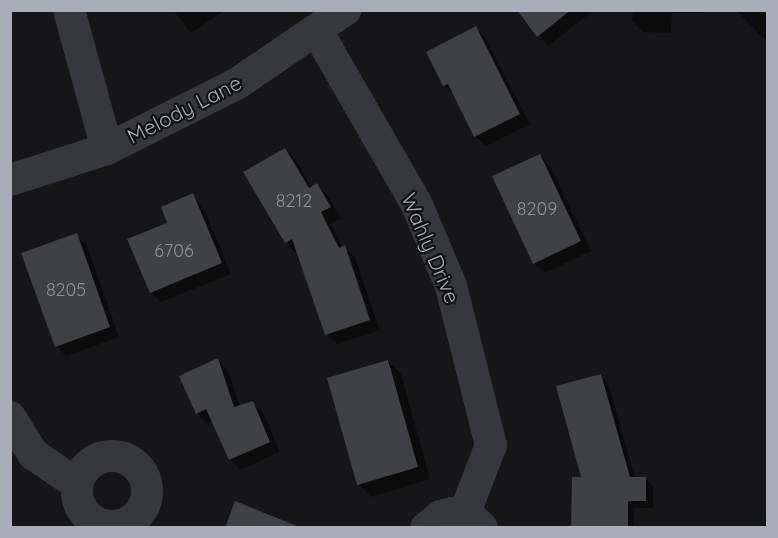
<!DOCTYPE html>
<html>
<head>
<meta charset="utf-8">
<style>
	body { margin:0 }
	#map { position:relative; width:778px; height:538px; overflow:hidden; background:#161618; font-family:Quicksand,sans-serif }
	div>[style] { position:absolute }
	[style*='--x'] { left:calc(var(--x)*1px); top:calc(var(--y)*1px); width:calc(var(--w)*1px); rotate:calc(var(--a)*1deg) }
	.shadow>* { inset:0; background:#0007 }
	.building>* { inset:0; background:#404145 }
	.minor>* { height:32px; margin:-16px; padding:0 16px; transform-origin:16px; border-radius:16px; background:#37383d }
	.minor>.ring { margin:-16px; padding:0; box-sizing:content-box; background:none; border:32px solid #37383d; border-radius:50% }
	span { translate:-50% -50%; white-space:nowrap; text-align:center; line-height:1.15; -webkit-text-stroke:4.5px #111113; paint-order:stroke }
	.number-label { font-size:18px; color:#8e929b }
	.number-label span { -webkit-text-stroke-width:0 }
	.street-label { font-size:21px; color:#a8adb8 }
	.frame { position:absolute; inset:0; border:12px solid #a8adb8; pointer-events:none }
</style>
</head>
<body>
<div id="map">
	<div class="shadow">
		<i style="clip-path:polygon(173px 10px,226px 10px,191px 33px)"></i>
		<i style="clip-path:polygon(518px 10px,594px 10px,548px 46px)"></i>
		<i style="clip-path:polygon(633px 10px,705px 10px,705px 13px,672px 13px,671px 33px,643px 32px,632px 21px)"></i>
		<i style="clip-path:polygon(736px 10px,768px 10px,768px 43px)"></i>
		<i style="clip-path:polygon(476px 28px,486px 39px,530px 124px,486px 146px,475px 136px,456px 96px,444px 85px)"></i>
		<i style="clip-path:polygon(285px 149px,296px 160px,312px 188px,317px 185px,328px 196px,341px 218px,331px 223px,343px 248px,355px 257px,380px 330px,337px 344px,326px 334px,298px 251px,296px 253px,286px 242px)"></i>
		<i style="clip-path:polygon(540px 156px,550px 166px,591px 251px,545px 273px,534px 263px)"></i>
		<i style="clip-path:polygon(192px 195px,203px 206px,231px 274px,161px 302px,151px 292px,169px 223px)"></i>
		<i style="clip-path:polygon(76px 235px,87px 245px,119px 337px,66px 356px,56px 346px)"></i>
		<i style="clip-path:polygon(218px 360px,228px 371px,240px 406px,252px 403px,263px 413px,280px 452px,240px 470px,230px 459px,213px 421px,207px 424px,197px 413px)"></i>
		<i style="clip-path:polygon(388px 361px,401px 374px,430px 479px,371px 497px,359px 484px)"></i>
		<i style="clip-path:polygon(601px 376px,608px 383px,635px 478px,646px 478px,653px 486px,653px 508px,634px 508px,634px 528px,573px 528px)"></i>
		<i style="clip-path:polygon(768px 514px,768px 528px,761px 528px)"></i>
	</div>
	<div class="building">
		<i style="clip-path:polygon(517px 10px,571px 10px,537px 37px)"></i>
		<i style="clip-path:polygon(476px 26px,520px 114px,474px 137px,448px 84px,443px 86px,426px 52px)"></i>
		<i style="clip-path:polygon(285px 148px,309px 188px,317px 183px,331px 207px,321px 212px,339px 248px,345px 245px,370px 320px,325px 335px,292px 239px,285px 243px,243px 172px)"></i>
		<i style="clip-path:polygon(540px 154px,581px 241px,533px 264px,492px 176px)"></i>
		<i style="clip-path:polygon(193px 193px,222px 263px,150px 293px,127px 239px,167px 223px,161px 207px)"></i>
		<i style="clip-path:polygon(77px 233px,110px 327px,55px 347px,21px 253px)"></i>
		<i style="clip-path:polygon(218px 358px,234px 407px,253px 401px,270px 442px,229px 460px,206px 409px,196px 414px,179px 376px)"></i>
		<i style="clip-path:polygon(388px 360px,418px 467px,357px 485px,327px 378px)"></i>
		<i style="clip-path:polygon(601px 374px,630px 477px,646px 477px,646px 501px,628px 501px,628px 528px,571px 528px,572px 477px,581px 477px,556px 386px)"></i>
		<i style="clip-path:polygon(235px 501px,297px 526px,297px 528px,225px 528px)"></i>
	</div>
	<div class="minor">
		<i style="--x:69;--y:10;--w:144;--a:74.7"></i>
		<i style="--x:317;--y:31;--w:201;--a:60.1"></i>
		<i style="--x:417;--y:205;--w:88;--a:67.2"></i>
		<i style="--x:451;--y:286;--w:164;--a:75.9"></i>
		<i style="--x:491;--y:445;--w:75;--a:111.1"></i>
		<i style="--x:10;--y:180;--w:102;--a:-17.7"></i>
		<i style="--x:107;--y:149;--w:147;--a:-26.7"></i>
		<i style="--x:238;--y:83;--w:130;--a:-34.3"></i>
		<i style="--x:10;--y:417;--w:44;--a:58.1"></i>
		<i style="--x:33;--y:454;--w:53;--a:34.3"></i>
		<i class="ring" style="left:77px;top:456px;width:38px;height:38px"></i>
		<i style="--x:426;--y:528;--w:19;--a:-39"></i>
		<i style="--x:441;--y:516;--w:11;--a:-15"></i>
		<i style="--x:452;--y:513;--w:23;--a:18"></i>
		<i style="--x:474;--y:520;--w:11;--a:45"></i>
	</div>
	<div class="number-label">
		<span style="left:294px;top:201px">8212</span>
		<span style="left:537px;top:209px">8209</span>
		<span style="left:174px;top:251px">6706</span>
		<span style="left:66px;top:290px">8205</span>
	</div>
	<div class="street-label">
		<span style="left:184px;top:109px;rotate:-27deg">Melody Lane</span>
		<span style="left:431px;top:248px;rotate:67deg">Wahly Drive</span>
	</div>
	<div class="frame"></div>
</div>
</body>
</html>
